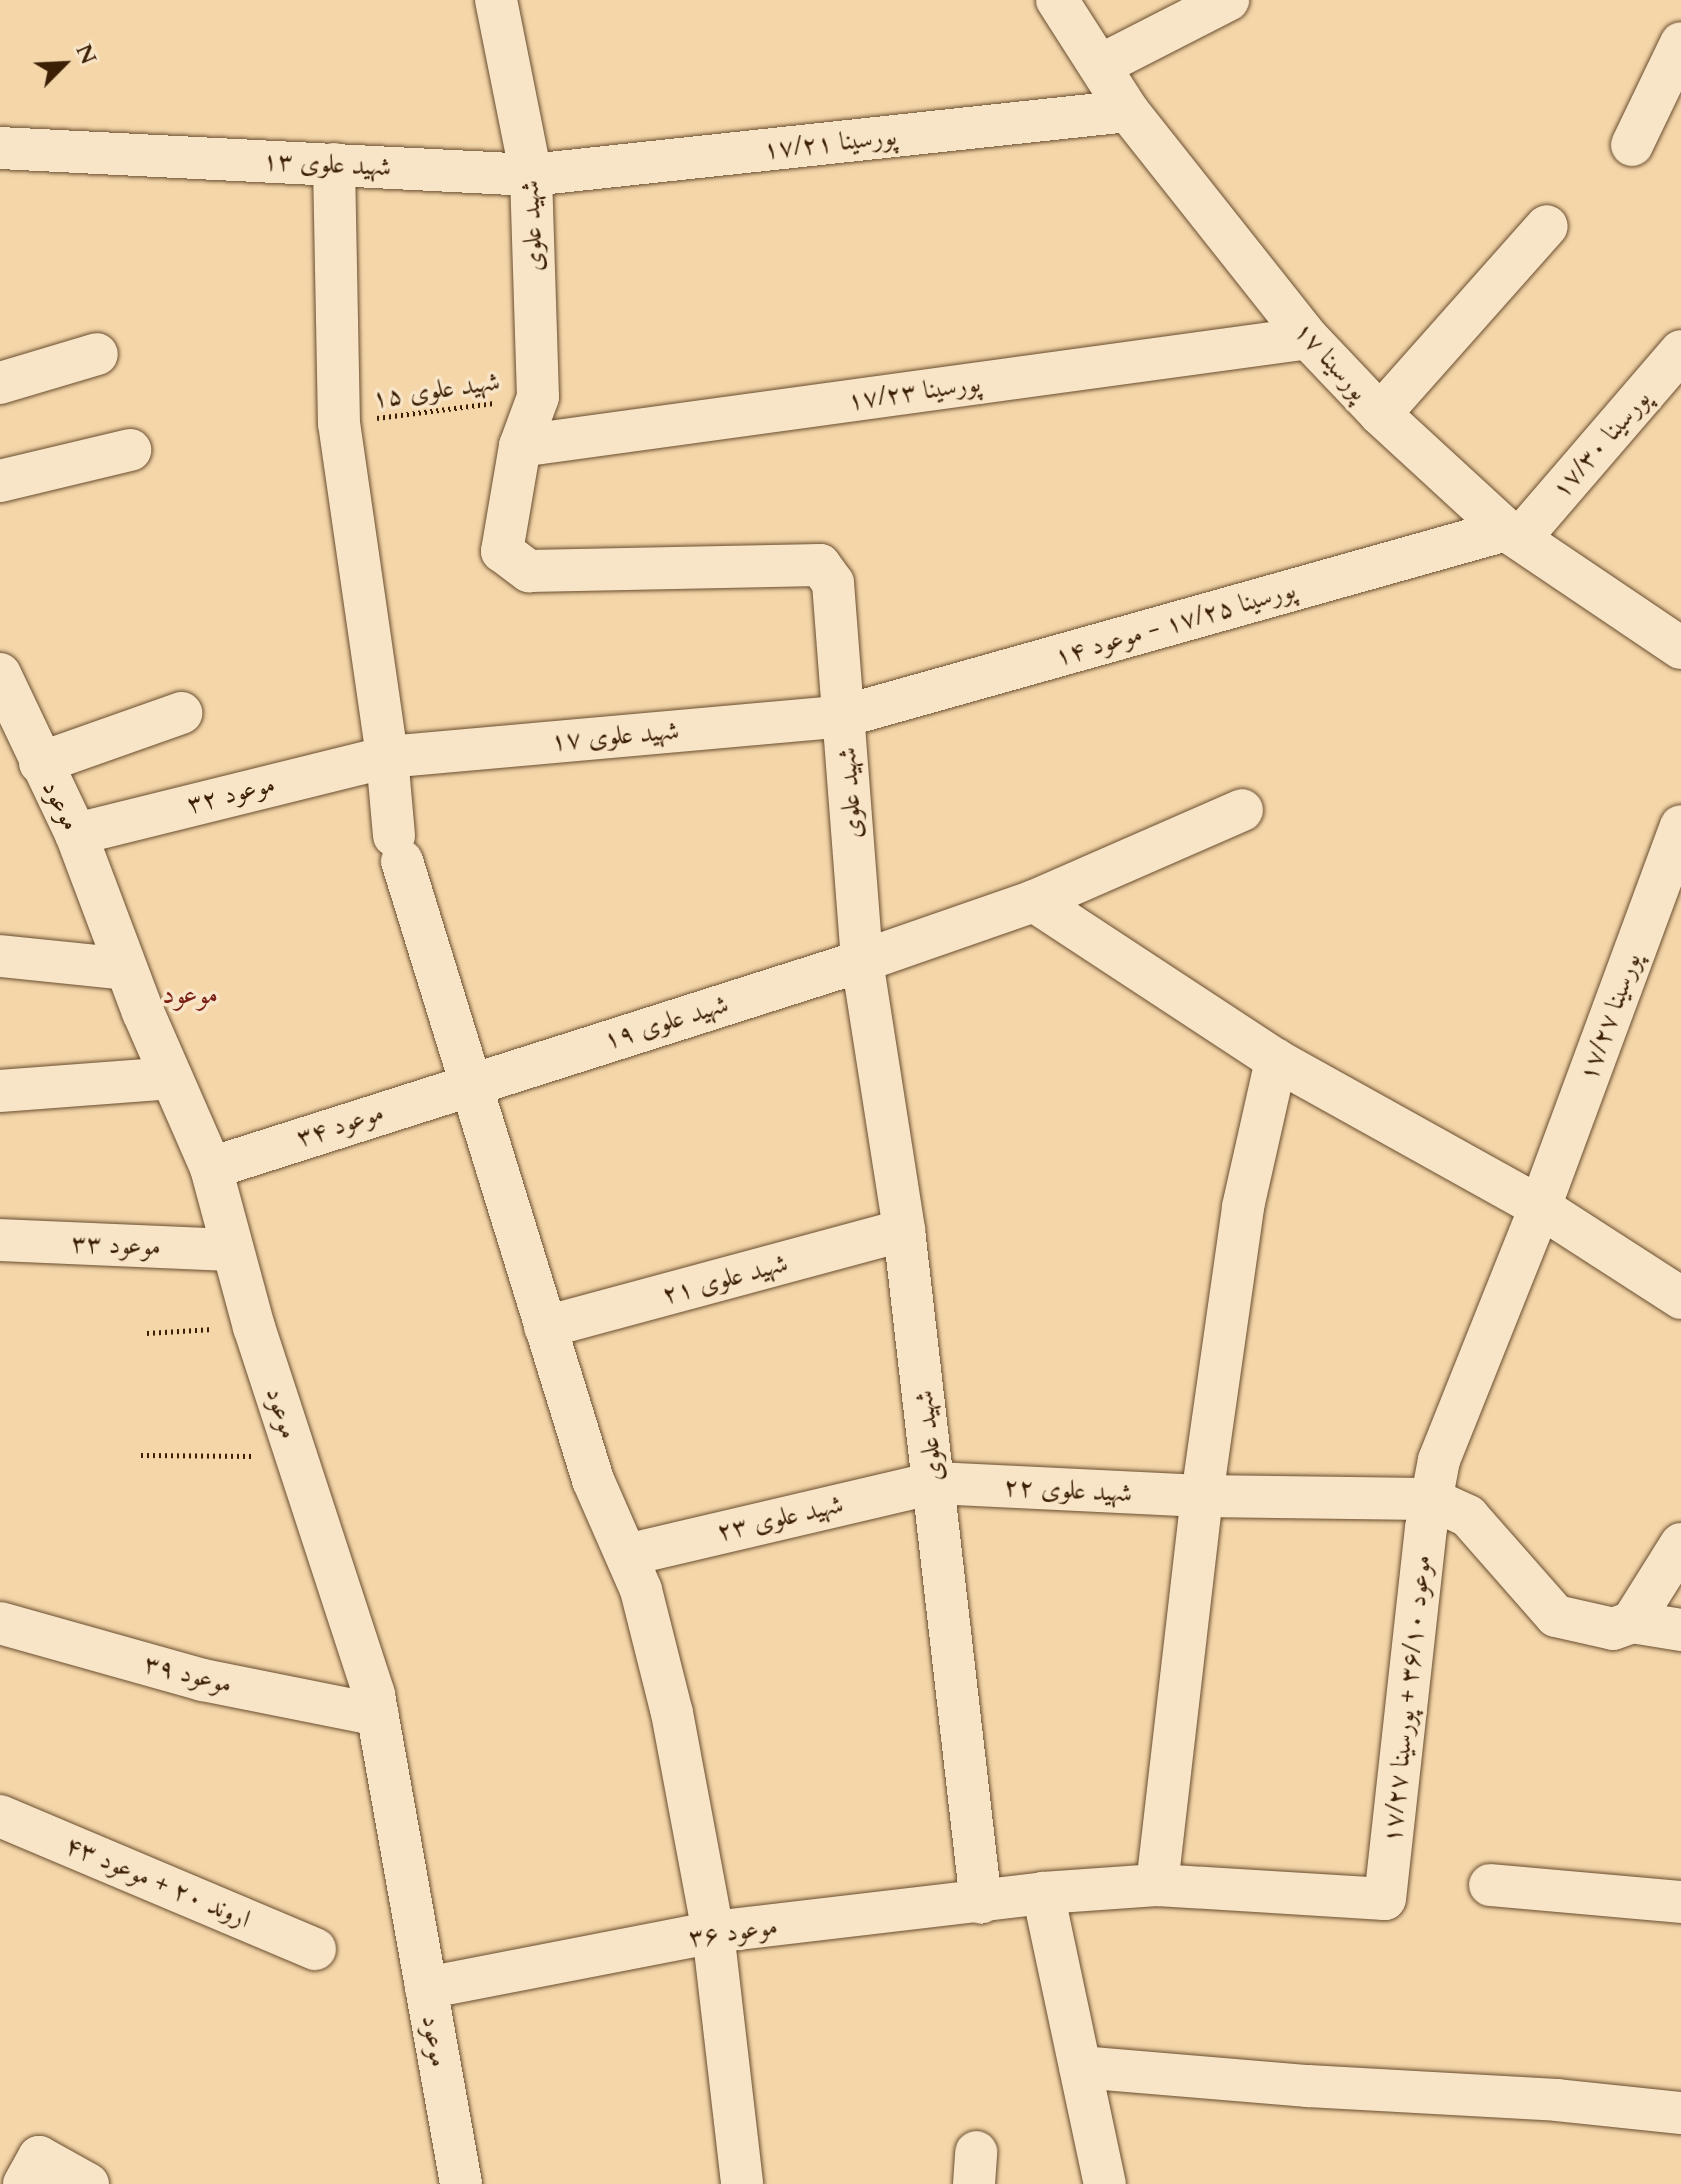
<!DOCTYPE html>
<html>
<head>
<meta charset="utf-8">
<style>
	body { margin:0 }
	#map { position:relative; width:1681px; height:2184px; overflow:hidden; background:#f4d6a9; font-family:Cardo,Amiri,serif }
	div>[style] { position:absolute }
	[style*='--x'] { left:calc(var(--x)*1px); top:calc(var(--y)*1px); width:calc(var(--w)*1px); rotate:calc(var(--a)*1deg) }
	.path>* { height:5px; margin-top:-2.5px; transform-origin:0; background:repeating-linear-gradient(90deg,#3c2006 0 2px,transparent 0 6px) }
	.roads { filter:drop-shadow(0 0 2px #6a4e2f) drop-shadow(0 0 2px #6a4e2f) }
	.minor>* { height:42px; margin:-21px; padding:0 21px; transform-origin:21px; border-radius:21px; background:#f8e4c7 }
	span { translate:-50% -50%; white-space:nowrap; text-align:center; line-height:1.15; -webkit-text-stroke:7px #f8e4c7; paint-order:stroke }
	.street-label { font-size:26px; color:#3c2006 }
	.neighbourhood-label { font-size:28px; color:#7a1f14 }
	.north { position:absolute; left:24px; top:24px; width:80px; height:80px; -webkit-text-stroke:6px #f8e4c7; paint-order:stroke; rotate:66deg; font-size:22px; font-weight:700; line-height:32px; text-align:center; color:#3c2006 }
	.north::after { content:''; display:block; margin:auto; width:28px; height:36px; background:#3c2006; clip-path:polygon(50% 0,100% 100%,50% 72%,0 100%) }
</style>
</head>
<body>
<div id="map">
	<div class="path">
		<i style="--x:377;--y:418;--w:118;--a:-7.3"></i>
		<i style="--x:147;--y:1333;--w:66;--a:-3.5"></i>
		<i style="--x:141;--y:1455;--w:114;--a:0.5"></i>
	</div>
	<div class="roads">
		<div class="minor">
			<i style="--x:496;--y:0;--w:178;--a:78.7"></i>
			<i style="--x:531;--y:175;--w:222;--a:88.2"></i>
			<i style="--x:538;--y:397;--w:52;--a:110.2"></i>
			<i style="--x:520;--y:446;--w:107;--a:99.7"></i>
			<i style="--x:502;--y:551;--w:34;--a:37"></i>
			<i style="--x:529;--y:571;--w:291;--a:-1.2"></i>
			<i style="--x:820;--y:565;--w:22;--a:54"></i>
			<i style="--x:833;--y:583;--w:379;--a:85.6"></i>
			<i style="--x:862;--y:961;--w:272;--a:81.1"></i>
			<i style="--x:904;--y:1230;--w:677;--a:83.47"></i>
			<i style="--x:1057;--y:0;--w:132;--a:57.4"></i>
			<i style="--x:1128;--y:111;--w:290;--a:51.6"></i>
			<i style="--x:1308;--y:338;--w:105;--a:46.5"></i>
			<i style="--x:1380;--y:414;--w:171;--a:42.6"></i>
			<i style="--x:1506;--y:530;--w:211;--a:34"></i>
			<i style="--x:1101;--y:65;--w:143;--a:-27.1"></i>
			<i style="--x:1632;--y:145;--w:113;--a:-64.3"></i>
			<i style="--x:0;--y:148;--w:532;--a:2.91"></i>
			<i style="--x:531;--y:175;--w:600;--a:-6.12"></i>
			<i style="--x:334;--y:164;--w:259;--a:88.9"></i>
			<i style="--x:339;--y:423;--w:337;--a:81.8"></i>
			<i style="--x:387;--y:757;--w:79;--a:84.9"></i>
			<i style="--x:0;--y:383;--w:101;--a:-16.6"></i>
			<i style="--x:1380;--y:414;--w:251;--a:-48.4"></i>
			<i style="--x:520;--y:446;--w:795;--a:-7.8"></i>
			<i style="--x:0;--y:481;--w:134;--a:-13.4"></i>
			<i style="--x:1521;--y:537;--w:245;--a:-49.3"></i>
			<i style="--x:0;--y:674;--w:177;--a:64.6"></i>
			<i style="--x:76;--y:834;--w:190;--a:69.4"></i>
			<i style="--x:143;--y:1012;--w:170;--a:66.4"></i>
			<i style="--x:211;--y:1168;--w:165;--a:74.9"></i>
			<i style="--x:254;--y:1327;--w:387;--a:71.9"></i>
			<i style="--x:374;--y:1695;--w:497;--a:79.9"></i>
			<i style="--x:40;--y:763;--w:150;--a:-19.5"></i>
			<i style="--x:76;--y:834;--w:320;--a:-13.9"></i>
			<i style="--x:387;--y:757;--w:459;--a:-5.1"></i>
			<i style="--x:844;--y:716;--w:688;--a:-15.69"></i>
			<i style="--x:402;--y:861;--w:648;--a:72.85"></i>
			<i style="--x:593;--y:1480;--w:120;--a:66.4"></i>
			<i style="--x:641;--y:1590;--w:127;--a:75.9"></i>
			<i style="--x:672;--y:1713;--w:223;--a:79.4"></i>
			<i style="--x:713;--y:1932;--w:254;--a:83.4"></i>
			<i style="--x:1034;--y:901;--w:227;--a:-23.6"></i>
			<i style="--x:0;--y:956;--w:127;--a:5.9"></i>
			<i style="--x:0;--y:1091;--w:172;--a:-4.3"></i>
			<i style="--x:211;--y:1168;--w:683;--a:-17.64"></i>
			<i style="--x:862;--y:961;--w:182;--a:-19.2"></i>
			<i style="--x:1034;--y:901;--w:290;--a:33.3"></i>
			<i style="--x:1276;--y:1060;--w:302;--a:29.1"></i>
			<i style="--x:1540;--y:1207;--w:168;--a:32.8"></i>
			<i style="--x:0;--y:1240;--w:232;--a:2.5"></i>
			<i style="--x:545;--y:1327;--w:372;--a:-15.1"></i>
			<i style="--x:1681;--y:1544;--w:92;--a:122.1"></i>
			<i style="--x:1632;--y:1622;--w:50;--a:9.3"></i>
			<i style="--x:627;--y:1555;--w:316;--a:-13.2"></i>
			<i style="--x:935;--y:1483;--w:267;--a:2.8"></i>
			<i style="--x:1202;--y:1496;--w:229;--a:0.8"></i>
			<i style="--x:1431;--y:1499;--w:41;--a:24.7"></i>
			<i style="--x:1468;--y:1516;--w:133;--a:48.7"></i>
			<i style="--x:1556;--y:1616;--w:58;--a:12.8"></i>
			<i style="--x:1613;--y:1629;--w:20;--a:-20"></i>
			<i style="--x:0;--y:1623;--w:211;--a:15.7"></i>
			<i style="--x:203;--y:1680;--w:178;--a:11.3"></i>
			<i style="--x:0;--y:1816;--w:342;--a:22.9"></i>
			<i style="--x:1157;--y:1885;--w:392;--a:-83.4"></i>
			<i style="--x:1202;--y:1496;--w:292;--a:-81.9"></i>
			<i style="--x:1243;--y:1207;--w:151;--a:-77.3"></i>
			<i style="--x:1490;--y:1885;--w:192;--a:5.1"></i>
			<i style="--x:1043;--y:1893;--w:298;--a:78"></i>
			<i style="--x:426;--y:1988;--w:292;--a:-11"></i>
			<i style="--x:713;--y:1932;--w:332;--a:-6.7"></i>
			<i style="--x:1043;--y:1893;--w:114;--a:-4"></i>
			<i style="--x:1157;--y:1885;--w:228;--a:3.5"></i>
			<i style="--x:1385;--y:1899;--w:373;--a:-83.7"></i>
			<i style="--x:1426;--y:1528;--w:69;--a:-79.2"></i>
			<i style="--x:1439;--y:1460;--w:272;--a:-68.2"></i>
			<i style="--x:1540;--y:1207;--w:406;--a:-69.7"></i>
			<i style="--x:1080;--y:2067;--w:229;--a:4.8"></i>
			<i style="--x:1308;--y:2086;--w:249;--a:3.2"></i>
			<i style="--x:1557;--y:2100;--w:125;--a:6"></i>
			<i style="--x:24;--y:2184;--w:31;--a:-61"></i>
			<i style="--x:39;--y:2157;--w:56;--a:28.9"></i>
			<i style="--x:974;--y:2184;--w:32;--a:-86"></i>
		</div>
	</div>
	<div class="street-label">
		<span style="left:830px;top:143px;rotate:-6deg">پورسینا ۱۷/۲۱</span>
		<span style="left:327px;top:164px;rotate:3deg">شهید علوی ۱۳</span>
		<span style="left:532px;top:226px;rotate:-93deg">شهید علوی</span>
		<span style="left:1331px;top:361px;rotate:48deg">پورسینا ۱۷</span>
		<span style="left:436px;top:390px;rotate:-8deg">شهید علوی ۱۵</span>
		<span style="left:914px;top:392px;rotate:-8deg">پورسینا ۱۷/۲۳</span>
		<span style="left:1601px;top:444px;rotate:-49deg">پورسینا ۱۷/۳۰</span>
		<span style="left:1175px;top:623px;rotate:-16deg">پورسینا ۱۷/۲۵ - موعود ۱۴</span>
		<span style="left:615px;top:736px;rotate:-5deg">شهید علوی ۱۷</span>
		<span style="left:850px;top:793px;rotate:-94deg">شهید علوی</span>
		<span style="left:231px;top:794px;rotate:-14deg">موعود ۳۲</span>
		<span style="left:61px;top:805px;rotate:63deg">موعود</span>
		<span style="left:1610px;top:1017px;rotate:-70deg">پورسینا ۱۷/۲۷</span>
		<span style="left:666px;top:1022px;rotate:-17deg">شهید علوی ۱۹</span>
		<span style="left:340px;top:1125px;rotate:-18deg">موعود ۳۴</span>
		<span style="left:116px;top:1245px;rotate:2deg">موعود ۳۳</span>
		<span style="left:725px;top:1279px;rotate:-15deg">شهید علوی ۲۱</span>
		<span style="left:282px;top:1413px;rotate:72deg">موعود</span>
		<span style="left:929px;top:1436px;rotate:-97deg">شهید علوی</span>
		<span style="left:1068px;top:1490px;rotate:3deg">شهید علوی ۲۲</span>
		<span style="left:780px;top:1518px;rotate:-13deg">شهید علوی ۲۳</span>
		<span style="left:188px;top:1674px;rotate:14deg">موعود ۳۹</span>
		<span style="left:1407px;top:1699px;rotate:-84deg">موعود ۳۶/۱۰ + پورسینا ۱۷/۲۷</span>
		<span style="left:158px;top:1882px;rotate:23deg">اروند ۲۰ + موعود ۴۳</span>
		<span style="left:733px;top:1932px;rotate:-8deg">موعود ۳۶</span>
		<span style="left:435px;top:2041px;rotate:80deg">موعود</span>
	</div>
	<div class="neighbourhood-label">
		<span style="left:190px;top:994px">موعود</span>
	</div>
	<div class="north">N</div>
</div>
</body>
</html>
